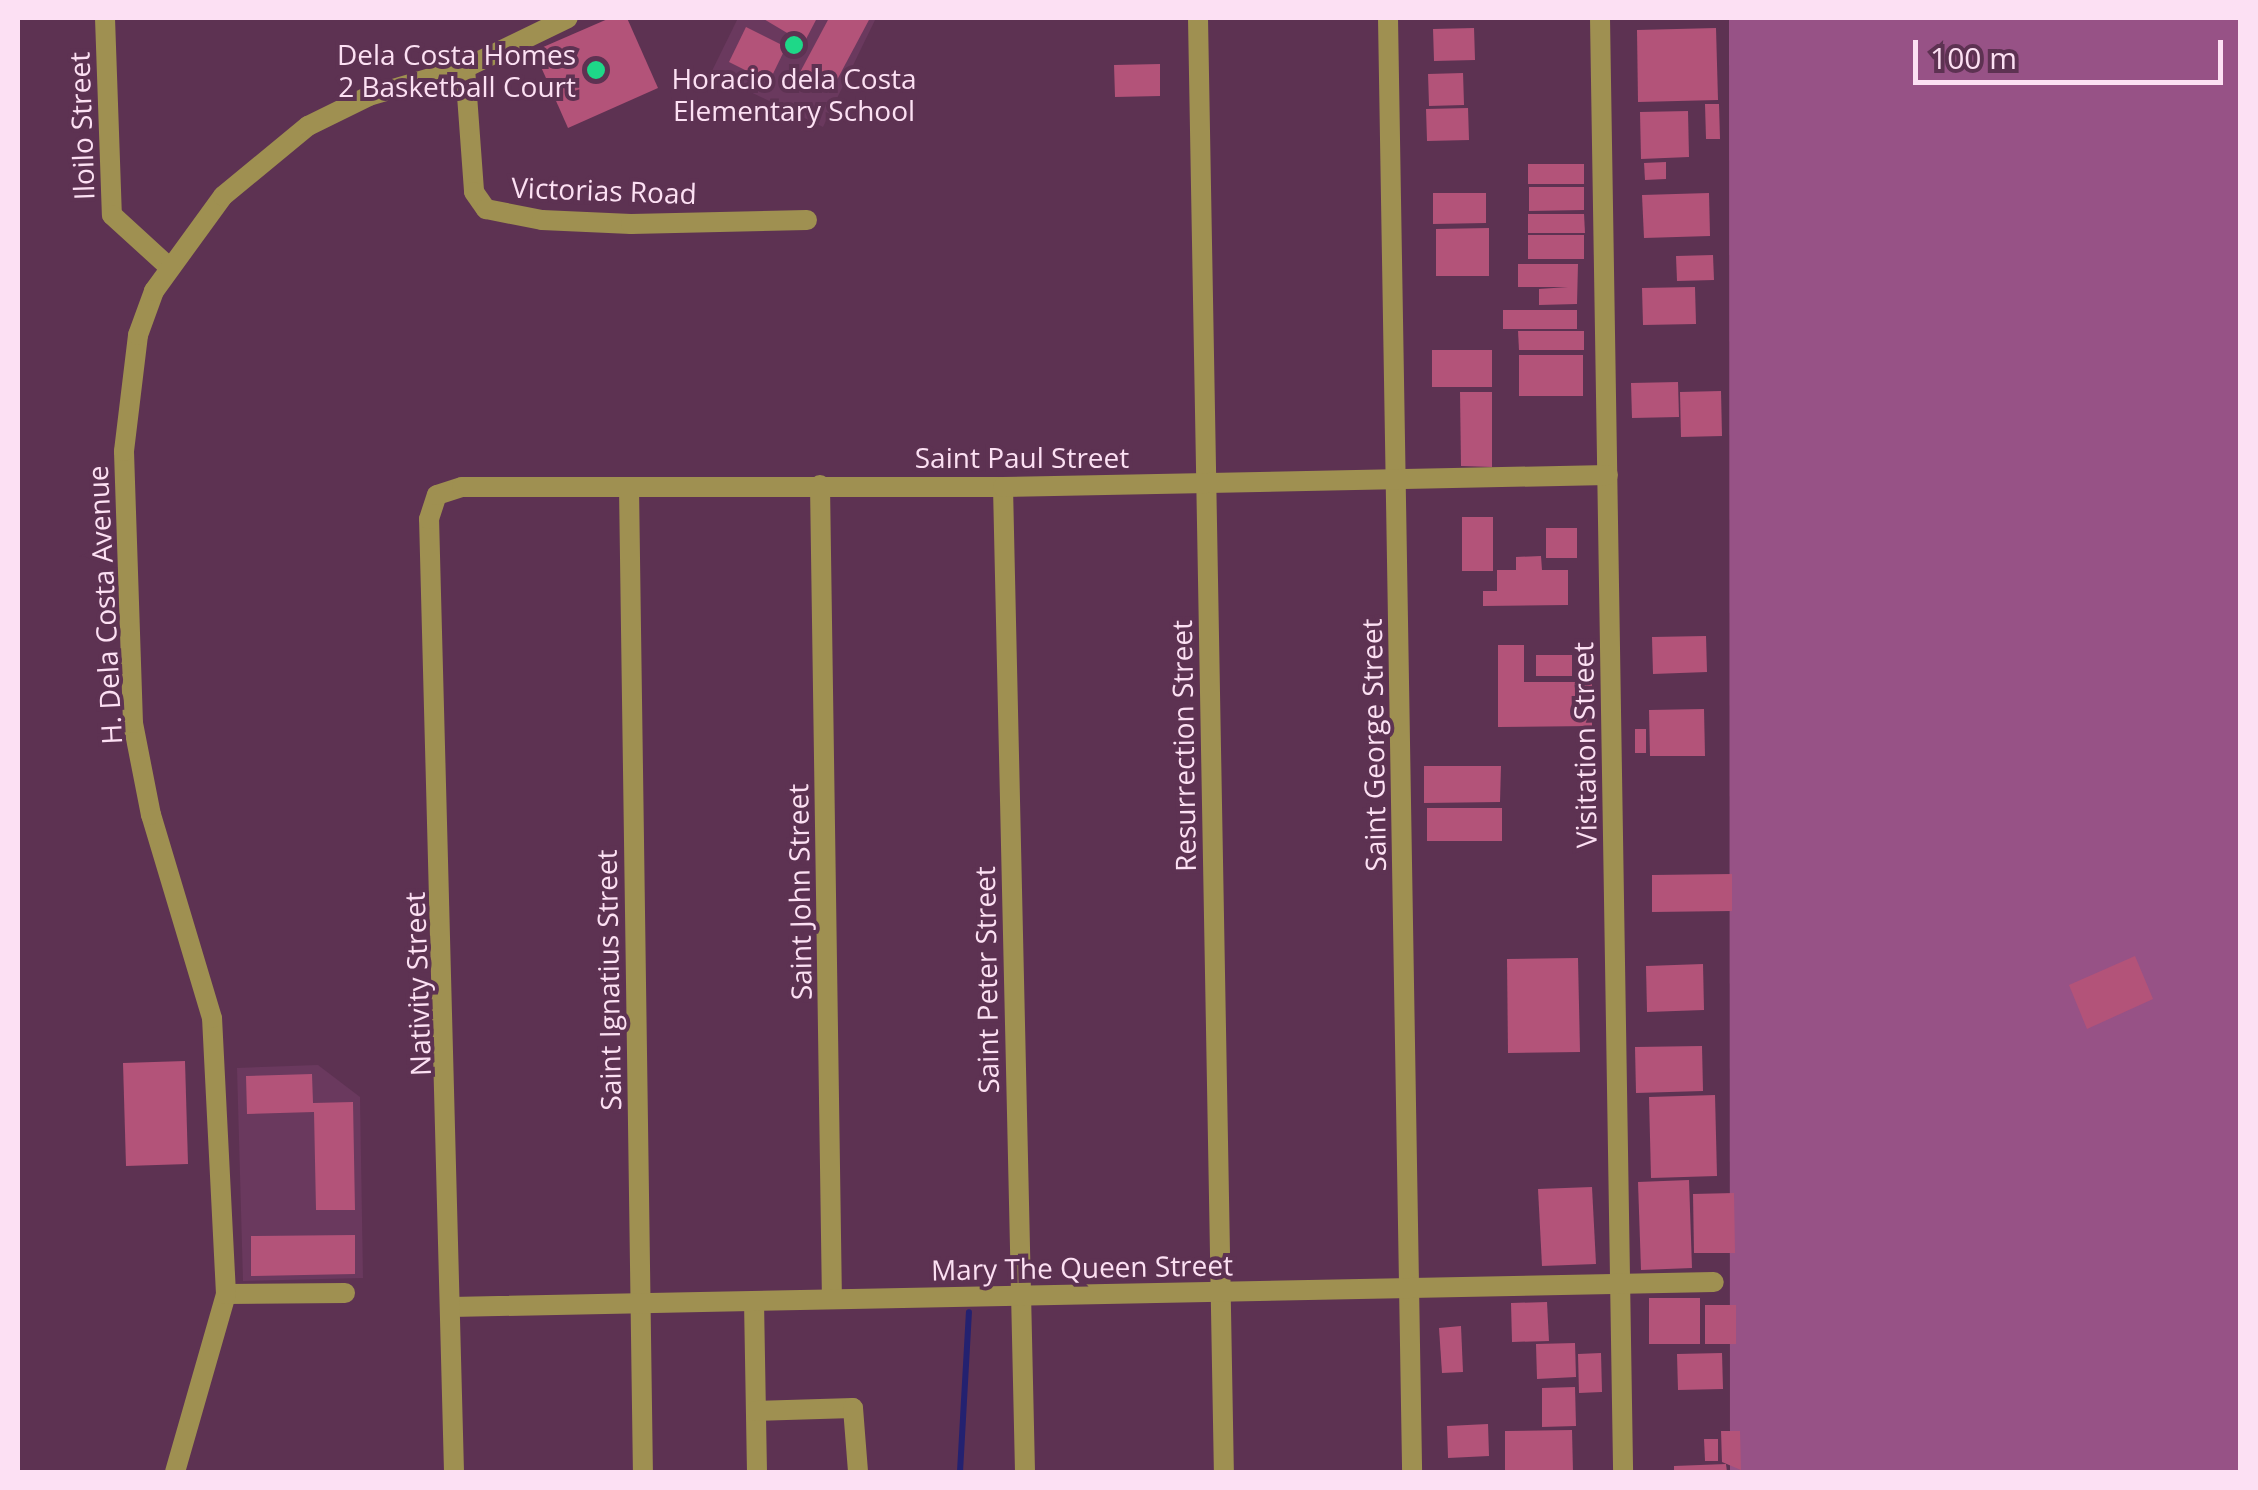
<!DOCTYPE html>
<html>
<head>
<meta charset="utf-8">
<style>
	body { margin:0 }
	#map { position:relative; width:2258px; height:1490px; overflow:hidden; background:#5d3252; font-family:"Open Sans",sans-serif }
	div>[style] { position:absolute }
	[style*='--x'] { left:calc(var(--x)*1px); top:calc(var(--y)*1px); width:calc(var(--w)*1px); rotate:calc(var(--a)*1deg) }
	.built>* { inset:0; background:#6a395e }
	.green>* { inset:0; background:#975286 }
	.stream>* { height:6px; margin:-3px; padding:0 3px; transform-origin:3px; border-radius:3px; background:#242170 }
	.building>* { inset:0; background:#b35379 }
	.street>* { height:20px; margin:-10px; padding:0 10px; transform-origin:10px; border-radius:10px; background:#9f9051 }
	.dots>* { width:28px; height:28px; translate:-50% -50%; box-sizing:border-box; border:5px solid #5d3252; border-radius:50% }
	span { translate:-50% -50%; white-space:nowrap; text-align:center; line-height:1.15; -webkit-text-stroke:8px #5d3252; paint-order:stroke }
	.poi-label { font-size:28px; color:#fce0f3 }
	.right { translate:-100% -50%; text-align:right }
	.street-label { font-size:28px; color:#fce0f3 }
	.frame { position:absolute; inset:0; border:20px solid #fce0f3; pointer-events:none }
	.scale { position:absolute; left:1913px; top:40px; width:310px; height:45px; box-sizing:border-box; border:5px solid #fce0f3; border-top:0; padding-left:12px; font-size:30px; line-height:35px; white-space:nowrap; color:#fce0f3; -webkit-text-stroke:8px #5d3252; paint-order:stroke }
</style>
</head>
<body>
<div id="map">
	<div class="built">
		<i style="clip-path:polygon(738px 18px,876px 18px,823px 127px,711px 73px)"></i>
		<i style="clip-path:polygon(318px 1065px,360px 1097px,363px 1278px,243px 1281px,237px 1068px)"></i>
	</div>
	<div class="green">
		<i style="clip-path:polygon(1729px 18px,2240px 18px,2240px 1472px,1730px 1472px)"></i>
	</div>
	<div class="stream">
		<i style="--x:960;--y:1472;--w:160;--a:-86.8"></i>
	</div>
	<div class="building">
		<i style="clip-path:polygon(610px 18px,627px 18px,658px 88px,568px 128px,534px 51px)"></i>
		<i style="clip-path:polygon(762px 18px,817px 18px,804px 43px)"></i>
		<i style="clip-path:polygon(829px 18px,870px 18px,830px 93px,798px 76px)"></i>
		<i style="clip-path:polygon(746px 27px,786px 47px,769px 82px,729px 62px)"></i>
		<i style="clip-path:polygon(1474px 28px,1475px 60px,1434px 61px,1433px 29px)"></i>
		<i style="clip-path:polygon(1716px 28px,1718px 100px,1638px 102px,1637px 30px)"></i>
		<i style="clip-path:polygon(1160px 64px,1160px 96px,1115px 97px,1114px 65px)"></i>
		<i style="clip-path:polygon(1463px 73px,1464px 105px,1429px 106px,1428px 74px)"></i>
		<i style="clip-path:polygon(1705px 104px,1719px 104px,1720px 139px,1706px 139px)"></i>
		<i style="clip-path:polygon(1468px 108px,1469px 140px,1427px 141px,1426px 109px)"></i>
		<i style="clip-path:polygon(1688px 111px,1689px 157px,1641px 159px,1640px 112px)"></i>
		<i style="clip-path:polygon(1666px 162px,1666px 179px,1645px 180px,1644px 163px)"></i>
		<i style="clip-path:polygon(1528px 164px,1584px 164px,1584px 184px,1528px 184px)"></i>
		<i style="clip-path:polygon(1529px 187px,1584px 187px,1584px 210px,1529px 211px)"></i>
		<i style="clip-path:polygon(1433px 193px,1486px 193px,1486px 223px,1433px 224px)"></i>
		<i style="clip-path:polygon(1709px 193px,1710px 236px,1644px 238px,1642px 195px)"></i>
		<i style="clip-path:polygon(1528px 214px,1584px 214px,1585px 233px,1528px 233px)"></i>
		<i style="clip-path:polygon(1489px 228px,1489px 276px,1436px 276px,1436px 229px)"></i>
		<i style="clip-path:polygon(1528px 235px,1584px 235px,1584px 259px,1528px 259px)"></i>
		<i style="clip-path:polygon(1713px 255px,1714px 280px,1677px 281px,1676px 256px)"></i>
		<i style="clip-path:polygon(1518px 264px,1578px 264px,1577px 304px,1539px 305px,1539px 289px,1568px 287px,1518px 287px)"></i>
		<i style="clip-path:polygon(1695px 287px,1696px 324px,1643px 325px,1642px 288px)"></i>
		<i style="clip-path:polygon(1503px 310px,1577px 310px,1577px 329px,1503px 329px)"></i>
		<i style="clip-path:polygon(1518px 331px,1584px 331px,1584px 350px,1519px 350px)"></i>
		<i style="clip-path:polygon(1432px 350px,1492px 350px,1492px 387px,1432px 387px)"></i>
		<i style="clip-path:polygon(1519px 355px,1583px 355px,1583px 396px,1519px 396px)"></i>
		<i style="clip-path:polygon(1678px 382px,1679px 417px,1632px 418px,1631px 383px)"></i>
		<i style="clip-path:polygon(1721px 391px,1722px 436px,1681px 437px,1680px 392px)"></i>
		<i style="clip-path:polygon(1460px 392px,1492px 392px,1492px 467px,1461px 466px)"></i>
		<i style="clip-path:polygon(1462px 517px,1493px 517px,1493px 571px,1462px 571px)"></i>
		<i style="clip-path:polygon(1546px 528px,1577px 528px,1577px 558px,1546px 558px)"></i>
		<i style="clip-path:polygon(1541px 556px,1542px 570px,1568px 570px,1568px 605px,1483px 606px,1483px 591px,1497px 591px,1497px 570px,1516px 570px,1516px 557px)"></i>
		<i style="clip-path:polygon(1706px 636px,1707px 672px,1653px 674px,1652px 637px)"></i>
		<i style="clip-path:polygon(1498px 645px,1524px 645px,1524px 682px,1592px 682px,1592px 726px,1498px 727px)"></i>
		<i style="clip-path:polygon(1536px 655px,1572px 655px,1572px 676px,1536px 676px)"></i>
		<i style="clip-path:polygon(1704px 709px,1705px 756px,1650px 756px,1649px 710px)"></i>
		<i style="clip-path:polygon(1635px 729px,1646px 729px,1646px 753px,1635px 753px)"></i>
		<i style="clip-path:polygon(1424px 766px,1501px 766px,1500px 802px,1424px 803px)"></i>
		<i style="clip-path:polygon(1427px 808px,1502px 808px,1502px 841px,1427px 841px)"></i>
		<i style="clip-path:polygon(1732px 874px,1732px 911px,1652px 912px,1652px 875px)"></i>
		<i style="clip-path:polygon(2135px 956px,2153px 999px,2087px 1029px,2069px 985px)"></i>
		<i style="clip-path:polygon(1578px 958px,1580px 1052px,1508px 1053px,1507px 959px)"></i>
		<i style="clip-path:polygon(1703px 964px,1704px 1010px,1647px 1012px,1646px 966px)"></i>
		<i style="clip-path:polygon(1702px 1046px,1703px 1091px,1636px 1093px,1635px 1047px)"></i>
		<i style="clip-path:polygon(185px 1061px,188px 1164px,126px 1166px,123px 1063px)"></i>
		<i style="clip-path:polygon(312px 1074px,313px 1103px,353px 1102px,355px 1210px,316px 1210px,314px 1112px,247px 1114px,246px 1076px)"></i>
		<i style="clip-path:polygon(1715px 1095px,1717px 1176px,1651px 1178px,1649px 1097px)"></i>
		<i style="clip-path:polygon(1689px 1180px,1692px 1268px,1641px 1270px,1638px 1182px)"></i>
		<i style="clip-path:polygon(1592px 1187px,1596px 1264px,1542px 1266px,1538px 1189px)"></i>
		<i style="clip-path:polygon(1734px 1193px,1735px 1253px,1694px 1253px,1693px 1194px)"></i>
		<i style="clip-path:polygon(355px 1235px,355px 1274px,251px 1276px,251px 1236px)"></i>
		<i style="clip-path:polygon(1649px 1298px,1700px 1298px,1700px 1344px,1649px 1344px)"></i>
		<i style="clip-path:polygon(1547px 1302px,1549px 1341px,1512px 1342px,1511px 1303px)"></i>
		<i style="clip-path:polygon(1705px 1305px,1736px 1305px,1736px 1344px,1705px 1344px)"></i>
		<i style="clip-path:polygon(1461px 1326px,1463px 1372px,1442px 1373px,1439px 1328px)"></i>
		<i style="clip-path:polygon(1575px 1343px,1576px 1377px,1537px 1379px,1536px 1344px)"></i>
		<i style="clip-path:polygon(1601px 1353px,1602px 1392px,1579px 1393px,1578px 1354px)"></i>
		<i style="clip-path:polygon(1722px 1353px,1723px 1389px,1678px 1390px,1677px 1354px)"></i>
		<i style="clip-path:polygon(1575px 1387px,1576px 1426px,1542px 1427px,1542px 1388px)"></i>
		<i style="clip-path:polygon(1488px 1424px,1489px 1456px,1448px 1458px,1447px 1426px)"></i>
		<i style="clip-path:polygon(1572px 1430px,1573px 1472px,1505px 1472px,1505px 1431px)"></i>
		<i style="clip-path:polygon(1721px 1431px,1740px 1431px,1741px 1470px,1722px 1462px)"></i>
		<i style="clip-path:polygon(1704px 1439px,1718px 1439px,1718px 1461px,1705px 1461px)"></i>
		<i style="clip-path:polygon(1726px 1464px,1727px 1472px,1674px 1472px,1674px 1466px)"></i>
	</div>
	<div class="street">
		<i style="--x:105;--y:18;--w:197;--a:88"></i>
		<i style="--x:112;--y:215;--w:77;--a:42.4"></i>
		<i style="--x:1198;--y:18;--w:1454;--a:88.98"></i>
		<i style="--x:1388;--y:18;--w:1454;--a:89.05"></i>
		<i style="--x:1600;--y:18;--w:1454;--a:89.09"></i>
		<i style="--x:465;--y:68;--w:124;--a:85.8"></i>
		<i style="--x:474;--y:192;--w:21;--a:55"></i>
		<i style="--x:486;--y:209;--w:57;--a:11.1"></i>
		<i style="--x:542;--y:220;--w:89;--a:2.6"></i>
		<i style="--x:631;--y:224;--w:176;--a:-1.3"></i>
		<i style="--x:820;--y:485;--w:814;--a:89.16"></i>
		<i style="--x:629;--y:487;--w:985;--a:89.19"></i>
		<i style="--x:1003;--y:487;--w:985;--a:88.72"></i>
		<i style="--x:226;--y:1294;--w:119;--a:-0.5"></i>
		<i style="--x:754;--y:1301;--w:171;--a:89"></i>
		<i style="--x:451;--y:1307;--w:1263;--a:-1.13"></i>
		<i style="--x:756;--y:1411;--w:97;--a:-1.8"></i>
		<i style="--x:853;--y:1408;--w:64;--a:85.5"></i>
		<i style="--x:175;--y:1472;--w:185;--a:-74"></i>
		<i style="--x:226;--y:1294;--w:276;--a:-92.9"></i>
		<i style="--x:212;--y:1018;--w:212;--a:-106.7"></i>
		<i style="--x:151;--y:815;--w:94;--a:-101.1"></i>
		<i style="--x:133;--y:723;--w:272;--a:-91.9"></i>
		<i style="--x:124;--y:451;--w:117;--a:-83.1"></i>
		<i style="--x:138;--y:335;--w:47;--a:-70"></i>
		<i style="--x:154;--y:291;--w:117;--a:-54"></i>
		<i style="--x:223;--y:196;--w:110;--a:-39.5"></i>
		<i style="--x:308;--y:126;--w:68;--a:-26.2"></i>
		<i style="--x:369;--y:96;--w:100;--a:-16.3"></i>
		<i style="--x:465;--y:68;--w:114;--a:-25.9"></i>
		<i style="--x:454;--y:1472;--w:953;--a:-91.5"></i>
		<i style="--x:429;--y:519;--w:25;--a:-72"></i>
		<i style="--x:437;--y:495;--w:26;--a:-18"></i>
		<i style="--x:462;--y:487;--w:541;--a:0"></i>
		<i style="--x:1003;--y:487;--w:605;--a:-1.14"></i>
	</div>
	<div class="dots">
		<i style="left:794px;top:45px;background:#1ed888"></i>
		<i style="left:596px;top:70px;background:#1ed888"></i>
	</div>
	<div class="poi-label">
		<span class="right" style="left:576px;top:70px">Dela Costa Homes<br>2 Basketball Court</span>
		<span style="left:794px;top:94px">Horacio dela Costa<br>Elementary School</span>
	</div>
	<div class="street-label">
		<span style="left:81px;top:126px;rotate:-92deg">Iloilo Street</span>
		<span style="left:604px;top:190px;rotate:2deg">Victorias Road</span>
		<span style="left:1022px;top:457px">Saint Paul Street</span>
		<span style="left:104px;top:605px;rotate:-93deg">H. Dela Costa Avenue</span>
		<span style="left:1373px;top:745px;rotate:-91deg">Saint George Street</span>
		<span style="left:1584px;top:745px;rotate:-91deg">Visitation Street</span>
		<span style="left:1183px;top:746px;rotate:-91deg">Resurrection Street</span>
		<span style="left:799px;top:892px;rotate:-91deg">Saint John Street</span>
		<span style="left:608px;top:980px;rotate:-91deg">Saint Ignatius Street</span>
		<span style="left:986px;top:980px;rotate:-91deg">Saint Peter Street</span>
		<span style="left:417px;top:984px;rotate:-92deg">Nativity Street</span>
		<span style="left:1082px;top:1267px;rotate:-1deg">Mary The Queen Street</span>
	</div>
	<div class="frame"></div>
	<div class="scale">100 m</div>
</div>
</body>
</html>
